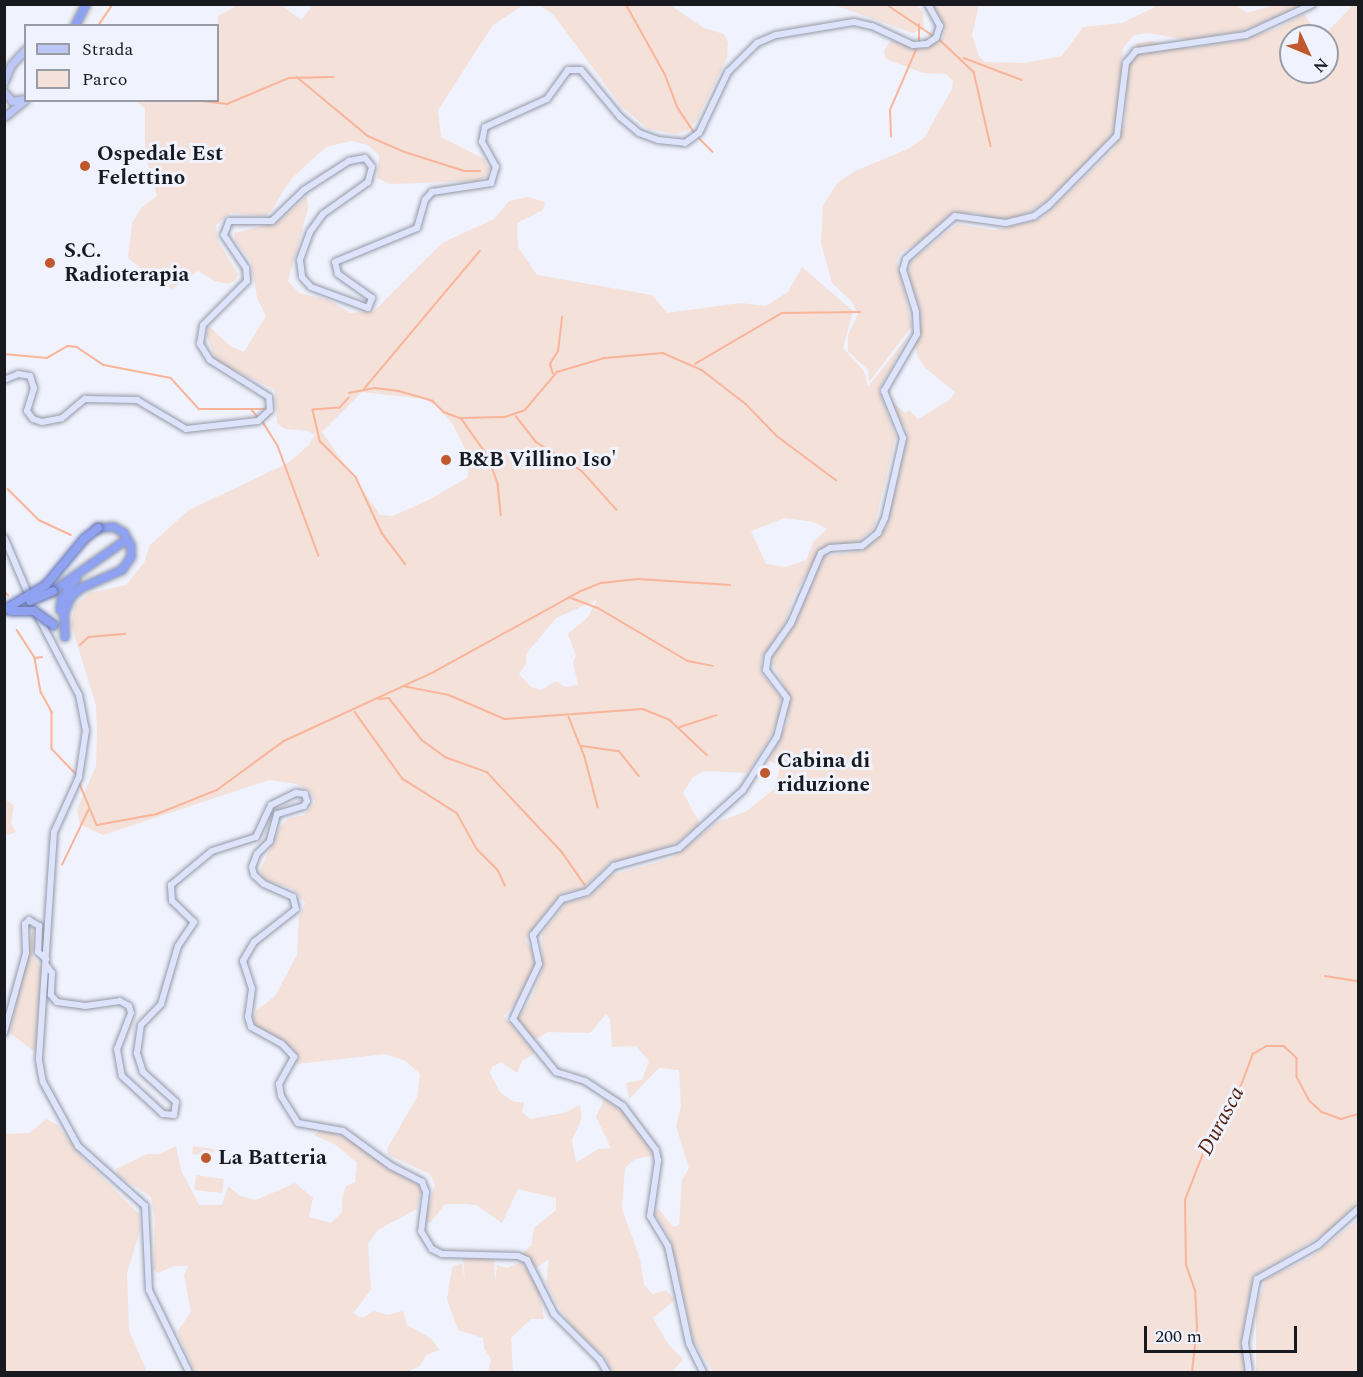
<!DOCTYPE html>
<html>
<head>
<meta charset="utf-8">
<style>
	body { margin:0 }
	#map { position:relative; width:1363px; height:1377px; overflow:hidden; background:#f0f3fd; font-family:Spectral,serif }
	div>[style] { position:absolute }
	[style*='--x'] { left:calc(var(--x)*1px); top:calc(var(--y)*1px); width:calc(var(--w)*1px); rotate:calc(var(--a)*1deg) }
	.green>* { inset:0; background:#f3e1da }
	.stream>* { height:1.5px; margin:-0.75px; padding:0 0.75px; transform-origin:0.75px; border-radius:0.75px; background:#fab499 }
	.roads { filter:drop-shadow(0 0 2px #9499a7) drop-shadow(0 0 2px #9499a7) }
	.secondary>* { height:6px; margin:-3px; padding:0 3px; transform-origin:3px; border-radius:3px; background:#dde3fb }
	.primary>* { height:7px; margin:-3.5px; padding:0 3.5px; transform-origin:3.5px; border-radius:3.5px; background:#bcc7f7 }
	.highway>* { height:8px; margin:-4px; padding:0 4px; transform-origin:4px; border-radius:4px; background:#8fa1f1 }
	.bridges { filter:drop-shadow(0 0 2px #6572a8) drop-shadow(0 0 2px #6572a8) }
	.highway-bridge>* { height:8px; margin:-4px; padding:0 4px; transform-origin:4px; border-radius:4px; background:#8fa1f1 }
	.dots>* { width:16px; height:16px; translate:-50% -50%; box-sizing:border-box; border:3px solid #f0f3fd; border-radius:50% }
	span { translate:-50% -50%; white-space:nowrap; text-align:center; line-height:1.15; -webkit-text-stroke:6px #f0f3fd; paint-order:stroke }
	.poi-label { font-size:21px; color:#181a20; font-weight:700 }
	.left { translate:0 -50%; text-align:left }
	.water-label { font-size:22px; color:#57220b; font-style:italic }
	.frame { position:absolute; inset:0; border:6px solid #181a20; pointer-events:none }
	.legend { position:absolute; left:24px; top:24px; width:195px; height:78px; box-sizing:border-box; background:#f0f3fd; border:2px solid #9a9ca5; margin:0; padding:8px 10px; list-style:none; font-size:18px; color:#181a20 }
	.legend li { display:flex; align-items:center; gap:12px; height:30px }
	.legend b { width:30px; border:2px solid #9a9ca5 }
	.north { position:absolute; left:1279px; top:24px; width:60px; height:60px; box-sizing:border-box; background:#f0f3fd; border:2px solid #9a9ca5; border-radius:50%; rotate:134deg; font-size:16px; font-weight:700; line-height:24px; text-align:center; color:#181a20 }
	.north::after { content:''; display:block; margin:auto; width:21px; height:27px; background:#bf582d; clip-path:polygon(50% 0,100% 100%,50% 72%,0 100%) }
	.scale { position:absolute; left:1144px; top:1326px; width:153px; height:27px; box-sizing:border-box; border:3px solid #181a20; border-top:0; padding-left:8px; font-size:18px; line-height:21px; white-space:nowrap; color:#181a20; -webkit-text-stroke:4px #f0f3fd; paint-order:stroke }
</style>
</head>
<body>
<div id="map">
	<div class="green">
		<i style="clip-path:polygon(240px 4px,281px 5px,301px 20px,313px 5px,523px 5px,493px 25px,438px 110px,441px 137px,484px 159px,489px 169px,487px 176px,478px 181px,390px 184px,377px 178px,379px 155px,368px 145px,351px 141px,326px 147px,292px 178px,271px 211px,264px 216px,230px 213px,216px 225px,218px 241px,238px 274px,235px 281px,228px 284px,215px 281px,198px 271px,172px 289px,159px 283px,128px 258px,132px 223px,142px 207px,157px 196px,145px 155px,145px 109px,137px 101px,218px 100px,218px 16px)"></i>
		<i style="clip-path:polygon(538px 5px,670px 5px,704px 28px,724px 34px,728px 42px,727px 58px,697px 120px,689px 130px,676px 134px,648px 129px,621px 106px,553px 14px)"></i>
		<i style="clip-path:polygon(834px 5px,917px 5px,923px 12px,924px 28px,913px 33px)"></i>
		<i style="clip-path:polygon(932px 5px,979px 5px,972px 35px,979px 56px,985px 62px,1024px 63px,1062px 56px,1083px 27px,1122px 23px,1159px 5px,1236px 5px,1247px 13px,1275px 5px,1306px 5px,1243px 31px,1187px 40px,1149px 33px,1134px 35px,1123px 48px,1116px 126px,1110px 140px,1046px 202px,1018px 217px,993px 220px,976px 213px,951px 213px,921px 241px,901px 252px,897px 260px,912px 326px,869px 382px,868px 370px,848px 351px,848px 335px,858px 314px,852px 302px,832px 283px,821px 243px,823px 206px,837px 183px,855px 171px,908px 149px,924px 138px,952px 89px,953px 81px,946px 74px,923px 73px,886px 59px,884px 51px,891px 40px,923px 49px,943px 38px,945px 29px)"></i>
		<i style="clip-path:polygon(evenodd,1353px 5px,1358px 5px,1358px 1202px,1329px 1231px,1253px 1276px,1244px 1329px,1245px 1372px,713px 1372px,693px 1339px,670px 1238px,655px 1213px,659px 1209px,673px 1227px,679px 1225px,682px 1180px,689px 1168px,676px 1126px,681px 1106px,679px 1070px,659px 1068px,629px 1099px,626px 1083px,642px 1080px,649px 1061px,636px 1046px,612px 1047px,610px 1019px,606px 1014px,590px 1033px,549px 1032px,534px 1040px,517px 1018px,531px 1000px,542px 970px,542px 934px,566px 903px,588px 897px,612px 875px,672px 858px,718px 822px,747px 811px,775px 788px,780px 766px,769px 761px,789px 719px,786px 713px,790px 698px,773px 664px,774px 655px,793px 627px,824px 556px,862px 551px,885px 529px,907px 441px,907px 431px,890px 400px,905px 413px,909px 410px,918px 419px,951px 399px,955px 392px,924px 367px,918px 357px,915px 345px,920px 327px,920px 310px,908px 274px,911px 261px,957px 224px,995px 230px,1041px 219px,1114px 149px,1125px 123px,1129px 58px,1137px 43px,1151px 41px,1191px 48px,1236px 41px,1274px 30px,1304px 14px,1314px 29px,1328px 31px,1353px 5px,1291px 36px,1327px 36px,1327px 72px,1291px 72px,1291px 36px)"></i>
		<i style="clip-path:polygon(evenodd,307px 196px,308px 209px,288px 281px,299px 293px,329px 300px,350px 313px,374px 311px,442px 243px,494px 219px,509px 201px,528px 197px,545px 202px,543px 210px,517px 223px,518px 247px,537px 275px,652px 295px,667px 313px,740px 303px,766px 306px,788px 292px,802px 267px,853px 311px,843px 348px,864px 371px,868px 387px,909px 335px,879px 390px,896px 437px,874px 528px,856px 543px,823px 547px,794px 595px,784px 625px,761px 660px,762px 674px,780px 696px,780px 715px,768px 741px,747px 773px,703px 771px,693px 777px,683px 793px,700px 823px,678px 842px,644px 857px,610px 863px,582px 889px,564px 892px,553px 903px,525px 939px,534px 954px,535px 967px,516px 1002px,504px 1016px,535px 1053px,522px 1061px,517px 1073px,501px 1062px,492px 1067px,490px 1073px,500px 1092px,514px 1102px,524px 1102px,522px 1112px,530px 1119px,564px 1113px,580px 1105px,582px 1118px,572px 1140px,576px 1163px,598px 1149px,611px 1148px,596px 1117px,604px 1099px,623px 1112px,656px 1155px,635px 1159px,625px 1168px,622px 1209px,640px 1259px,644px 1285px,653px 1294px,666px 1290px,675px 1300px,653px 1318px,668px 1344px,683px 1359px,672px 1372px,613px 1372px,604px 1356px,574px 1329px,556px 1303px,546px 1282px,549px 1259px,536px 1268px,523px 1253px,531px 1245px,534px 1228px,556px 1210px,556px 1198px,518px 1189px,502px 1223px,476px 1205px,466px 1204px,445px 1204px,430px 1223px,425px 1221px,435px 1184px,430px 1174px,388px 1155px,387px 1149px,417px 1097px,420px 1074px,406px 1061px,385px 1054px,297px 1064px,294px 1050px,256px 1026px,253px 1020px,256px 1011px,275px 996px,297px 955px,299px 917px,305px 903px,293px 889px,264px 879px,260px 871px,280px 827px,289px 818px,304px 815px,315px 802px,311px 792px,297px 784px,269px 780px,103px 835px,80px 824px,77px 809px,96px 766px,97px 732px,96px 705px,71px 625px,75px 605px,90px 593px,126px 585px,144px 563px,150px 545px,189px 510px,288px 463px,309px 445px,314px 435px,309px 431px,285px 429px,277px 423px,275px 390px,217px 362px,206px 334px,210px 327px,230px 346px,244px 352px,266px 316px,257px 298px,251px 261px,235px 240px,234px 233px,278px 222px,307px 196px,362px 392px,424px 399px,435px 405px,452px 423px,467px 453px,468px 477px,429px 500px,392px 516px,380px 515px,322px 432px,362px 392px,307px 196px,784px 518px,814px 522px,827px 529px,814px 541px,806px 560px,786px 567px,766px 564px,751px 531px,784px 518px,307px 196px,597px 600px,588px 617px,568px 634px,576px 656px,573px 662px,578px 685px,565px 687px,556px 681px,541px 690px,531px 687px,519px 674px,526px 664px,526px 654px,556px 618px,597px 600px)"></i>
		<i style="clip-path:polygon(5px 799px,14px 806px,11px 823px,16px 832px,5px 836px)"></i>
		<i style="clip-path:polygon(33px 927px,33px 957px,42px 970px,35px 1052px,10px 1033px)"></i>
		<i style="clip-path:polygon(46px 1119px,58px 1125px,81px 1156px,139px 1214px,140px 1231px,127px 1273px,129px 1330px,147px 1372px,5px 1372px,5px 1134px,30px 1133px)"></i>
		<i style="clip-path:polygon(321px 1129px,349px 1139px,421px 1187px,417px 1209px,378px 1230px,368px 1244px,371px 1290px,353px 1313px,362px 1318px,374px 1311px,387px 1315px,403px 1311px,407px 1325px,432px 1339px,439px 1350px,426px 1355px,420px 1366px,407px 1372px,195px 1372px,177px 1332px,191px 1312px,184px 1275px,188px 1266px,174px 1266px,158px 1273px,153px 1269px,155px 1220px,151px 1197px,118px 1175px,116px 1169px,147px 1154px,160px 1154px,176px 1146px,181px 1170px,199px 1205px,222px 1205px,228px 1186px,240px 1196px,256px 1200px,295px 1183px,313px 1198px,309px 1217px,331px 1223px,342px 1212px,342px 1198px,346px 1186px,355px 1182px,357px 1163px,336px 1145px,314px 1135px)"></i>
		<i style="clip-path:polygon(193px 1146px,214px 1149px,212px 1157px,192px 1154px)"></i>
		<i style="clip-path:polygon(196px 1175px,224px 1179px,222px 1193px,194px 1190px)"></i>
		<i style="clip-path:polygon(1358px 1220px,1358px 1372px,1256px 1372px,1256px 1308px,1266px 1279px,1310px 1258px)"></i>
		<i style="clip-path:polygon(463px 1258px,494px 1258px,495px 1283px,497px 1265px,507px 1268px,522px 1262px,539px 1289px,544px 1319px,531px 1319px,511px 1338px,513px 1372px,488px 1372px,491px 1359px,484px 1348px,483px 1338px,458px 1330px,447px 1299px,452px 1267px,462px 1263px,465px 1284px)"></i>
	</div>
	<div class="stream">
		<i style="--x:626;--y:4;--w:80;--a:60.9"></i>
		<i style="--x:665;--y:74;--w:36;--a:69"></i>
		<i style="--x:678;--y:108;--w:29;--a:56"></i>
		<i style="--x:886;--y:4;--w:55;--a:34"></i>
		<i style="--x:98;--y:26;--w:27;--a:-56"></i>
		<i style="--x:940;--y:40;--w:47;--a:43.3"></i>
		<i style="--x:974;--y:72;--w:76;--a:77.1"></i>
		<i style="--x:919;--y:41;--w:16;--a:-90"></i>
		<i style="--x:964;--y:58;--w:62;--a:20.8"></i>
		<i style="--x:297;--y:77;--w:92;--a:39.7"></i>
		<i style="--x:368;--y:136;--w:40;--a:23.4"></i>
		<i style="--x:405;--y:152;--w:63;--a:17.6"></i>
		<i style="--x:465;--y:171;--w:15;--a:0"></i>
		<i style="--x:195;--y:100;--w:32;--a:7"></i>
		<i style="--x:227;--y:104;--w:67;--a:-22.8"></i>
		<i style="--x:289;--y:78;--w:44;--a:-1.3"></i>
		<i style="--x:891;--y:137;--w:27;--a:-92"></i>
		<i style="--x:890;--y:110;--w:65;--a:-66.6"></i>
		<i style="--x:700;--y:139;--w:18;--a:45"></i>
		<i style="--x:4;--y:354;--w:43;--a:5.3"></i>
		<i style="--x:47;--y:358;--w:24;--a:-30"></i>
		<i style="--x:68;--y:346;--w:9;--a:6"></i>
		<i style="--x:77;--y:347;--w:32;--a:34"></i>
		<i style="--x:104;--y:365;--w:68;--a:11"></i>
		<i style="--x:171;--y:378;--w:42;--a:47.9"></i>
		<i style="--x:199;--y:409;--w:65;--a:0"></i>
		<i style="--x:695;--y:364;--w:101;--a:-30.4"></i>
		<i style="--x:782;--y:313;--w:78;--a:-0.7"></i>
		<i style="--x:553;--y:374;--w:10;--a:-107"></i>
		<i style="--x:550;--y:364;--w:15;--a:-58"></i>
		<i style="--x:558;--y:351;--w:34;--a:-83"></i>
		<i style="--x:364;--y:389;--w:180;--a:-50"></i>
		<i style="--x:349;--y:393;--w:26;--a:-11"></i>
		<i style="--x:375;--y:388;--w:24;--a:7"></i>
		<i style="--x:399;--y:391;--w:35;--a:16"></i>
		<i style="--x:433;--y:401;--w:16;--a:45"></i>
		<i style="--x:444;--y:412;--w:17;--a:21"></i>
		<i style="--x:460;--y:418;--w:45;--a:-1.3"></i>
		<i style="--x:505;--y:417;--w:21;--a:-19"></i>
		<i style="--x:525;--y:410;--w:50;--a:-49.9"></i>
		<i style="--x:557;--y:372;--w:50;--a:-16.3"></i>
		<i style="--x:605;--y:358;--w:58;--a:-4.9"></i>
		<i style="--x:663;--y:353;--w:43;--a:23.6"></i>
		<i style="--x:702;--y:370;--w:56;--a:37.7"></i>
		<i style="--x:746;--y:404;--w:45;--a:45.9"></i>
		<i style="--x:777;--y:436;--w:74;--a:36.7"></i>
		<i style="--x:349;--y:398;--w:13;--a:132"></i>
		<i style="--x:340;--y:408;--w:27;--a:176"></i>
		<i style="--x:313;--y:410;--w:32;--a:77"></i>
		<i style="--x:320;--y:441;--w:51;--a:45"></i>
		<i style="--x:356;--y:477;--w:62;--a:65.1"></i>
		<i style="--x:382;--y:533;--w:39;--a:53"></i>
		<i style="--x:252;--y:410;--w:8;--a:50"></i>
		<i style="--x:516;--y:416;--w:33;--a:52"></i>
		<i style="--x:536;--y:442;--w:54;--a:32.2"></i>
		<i style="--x:582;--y:471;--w:52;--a:48.1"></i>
		<i style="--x:461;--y:418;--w:47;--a:54.6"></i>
		<i style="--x:488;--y:456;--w:30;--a:70"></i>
		<i style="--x:498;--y:484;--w:31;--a:84"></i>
		<i style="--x:263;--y:422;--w:28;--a:58"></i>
		<i style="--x:278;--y:446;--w:117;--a:69.6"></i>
		<i style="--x:8;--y:489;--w:44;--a:45"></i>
		<i style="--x:39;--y:520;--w:35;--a:25"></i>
		<i style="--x:4;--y:591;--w:6;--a:45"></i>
		<i style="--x:569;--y:597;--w:31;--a:21"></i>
		<i style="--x:598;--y:608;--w:104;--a:30.5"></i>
		<i style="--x:688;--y:661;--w:25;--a:11"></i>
		<i style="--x:17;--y:630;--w:33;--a:57"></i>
		<i style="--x:35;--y:658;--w:35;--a:80"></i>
		<i style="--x:41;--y:692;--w:23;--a:61"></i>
		<i style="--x:52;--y:712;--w:37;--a:90"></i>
		<i style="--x:52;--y:749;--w:35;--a:46"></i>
		<i style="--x:80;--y:645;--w:12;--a:-42"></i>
		<i style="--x:89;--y:637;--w:36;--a:-5"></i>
		<i style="--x:36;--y:658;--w:6;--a:-9"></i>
		<i style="--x:403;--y:686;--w:47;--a:11.1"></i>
		<i style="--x:449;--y:695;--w:61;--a:23.2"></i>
		<i style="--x:505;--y:719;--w:138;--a:-4.1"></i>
		<i style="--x:643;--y:709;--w:29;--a:22"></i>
		<i style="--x:670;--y:720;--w:51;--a:43.4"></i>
		<i style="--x:379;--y:699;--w:10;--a:-6"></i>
		<i style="--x:389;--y:698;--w:53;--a:51.8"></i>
		<i style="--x:422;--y:740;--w:29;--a:36"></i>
		<i style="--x:445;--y:757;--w:45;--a:19.7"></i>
		<i style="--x:487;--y:772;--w:110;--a:46.8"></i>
		<i style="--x:562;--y:852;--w:40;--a:55.1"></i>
		<i style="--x:355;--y:712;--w:82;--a:54.4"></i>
		<i style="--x:403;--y:779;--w:64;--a:32.2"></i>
		<i style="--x:457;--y:813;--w:41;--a:60.9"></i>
		<i style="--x:477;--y:849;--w:30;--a:45"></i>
		<i style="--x:498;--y:870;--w:17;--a:65"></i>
		<i style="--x:569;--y:717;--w:43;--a:68.2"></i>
		<i style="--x:585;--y:757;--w:52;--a:75.4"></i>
		<i style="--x:680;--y:727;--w:38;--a:-18"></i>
		<i style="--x:582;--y:746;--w:37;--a:8"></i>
		<i style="--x:619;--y:751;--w:32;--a:51"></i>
		<i style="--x:80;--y:784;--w:44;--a:67.5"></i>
		<i style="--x:97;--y:825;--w:61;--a:-10.4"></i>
		<i style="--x:157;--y:814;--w:65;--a:-21.8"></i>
		<i style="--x:217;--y:790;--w:83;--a:-36.2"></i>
		<i style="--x:284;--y:741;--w:165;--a:-24.7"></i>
		<i style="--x:434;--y:672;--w:168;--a:-28.9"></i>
		<i style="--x:581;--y:591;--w:22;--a:-22"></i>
		<i style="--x:601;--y:583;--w:37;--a:-6"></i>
		<i style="--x:638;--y:579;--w:92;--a:3.7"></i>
		<i style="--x:62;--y:865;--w:62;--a:-64.3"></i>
		<i style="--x:1325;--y:976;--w:33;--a:9"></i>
		<i style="--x:1192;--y:1372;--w:45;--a:-83.7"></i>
		<i style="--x:1197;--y:1327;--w:36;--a:-93"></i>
		<i style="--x:1195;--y:1291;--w:28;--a:-109"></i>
		<i style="--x:1186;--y:1265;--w:65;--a:-90.9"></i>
		<i style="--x:1185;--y:1200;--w:74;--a:-68.6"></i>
		<i style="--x:1212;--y:1131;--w:33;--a:-50"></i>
		<i style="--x:1233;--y:1106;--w:56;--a:-69"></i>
		<i style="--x:1253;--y:1054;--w:16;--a:-30"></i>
		<i style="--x:1267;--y:1046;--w:17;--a:0"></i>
		<i style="--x:1284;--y:1046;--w:18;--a:43"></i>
		<i style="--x:1297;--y:1058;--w:19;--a:90"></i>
		<i style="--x:1297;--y:1077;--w:26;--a:62"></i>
		<i style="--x:1309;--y:1100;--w:18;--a:43"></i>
		<i style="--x:1322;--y:1112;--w:20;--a:20"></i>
		<i style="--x:1341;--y:1119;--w:18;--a:-16"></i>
	</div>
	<div class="roads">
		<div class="secondary">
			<i style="--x:4;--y:380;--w:15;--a:-23"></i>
			<i style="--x:18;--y:374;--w:12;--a:9"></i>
			<i style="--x:30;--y:376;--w:13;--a:72"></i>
			<i style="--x:34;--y:388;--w:24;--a:107"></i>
			<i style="--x:27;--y:411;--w:10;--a:53"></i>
			<i style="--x:33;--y:419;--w:9;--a:18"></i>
			<i style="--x:42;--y:422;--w:20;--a:-11"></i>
			<i style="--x:62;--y:418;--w:30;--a:-40"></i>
			<i style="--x:85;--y:399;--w:52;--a:1.1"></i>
			<i style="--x:137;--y:400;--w:57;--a:30.6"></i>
			<i style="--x:186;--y:429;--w:72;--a:-6.3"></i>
			<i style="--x:258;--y:421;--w:16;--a:-43"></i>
			<i style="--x:270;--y:410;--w:13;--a:-94"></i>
			<i style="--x:269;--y:397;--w:70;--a:-147.9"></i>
			<i style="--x:210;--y:360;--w:19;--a:-122"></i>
			<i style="--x:200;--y:344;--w:19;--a:-81"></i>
			<i style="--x:203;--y:325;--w:62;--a:-45"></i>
			<i style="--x:247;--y:281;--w:13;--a:-94"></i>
			<i style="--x:246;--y:268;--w:40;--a:-124"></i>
			<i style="--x:224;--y:235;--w:15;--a:-70"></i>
			<i style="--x:229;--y:221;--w:43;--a:0"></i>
			<i style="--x:272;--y:221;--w:45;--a:-44.1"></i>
			<i style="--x:304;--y:190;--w:54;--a:-32.8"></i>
			<i style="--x:349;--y:161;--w:16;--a:-11"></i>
			<i style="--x:365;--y:158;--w:11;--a:52"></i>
			<i style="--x:372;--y:167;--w:16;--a:105"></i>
			<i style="--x:368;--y:182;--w:55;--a:144.6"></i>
			<i style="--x:323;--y:214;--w:22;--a:126"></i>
			<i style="--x:310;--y:232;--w:30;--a:110"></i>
			<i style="--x:300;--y:260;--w:17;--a:83"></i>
			<i style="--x:302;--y:277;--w:13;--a:48"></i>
			<i style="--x:311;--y:287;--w:61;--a:20.2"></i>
			<i style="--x:368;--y:308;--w:11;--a:-68"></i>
			<i style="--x:372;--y:298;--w:42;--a:-144.8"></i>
			<i style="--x:338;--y:274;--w:12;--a:-104"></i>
			<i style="--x:335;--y:262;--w:89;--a:-22.5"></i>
			<i style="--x:417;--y:228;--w:29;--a:-74"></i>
			<i style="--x:425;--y:200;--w:11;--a:-49"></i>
			<i style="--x:432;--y:192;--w:60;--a:-8.7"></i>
			<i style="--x:491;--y:183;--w:17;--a:-73"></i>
			<i style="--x:496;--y:167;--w:29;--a:-119"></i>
			<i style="--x:482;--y:142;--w:15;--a:-79"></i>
			<i style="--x:485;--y:127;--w:68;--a:-24.3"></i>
			<i style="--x:547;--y:99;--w:36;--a:-54"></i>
			<i style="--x:568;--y:70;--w:13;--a:0"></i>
			<i style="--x:581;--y:70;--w:61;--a:50.3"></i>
			<i style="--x:620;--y:117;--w:25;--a:40"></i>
			<i style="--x:639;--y:133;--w:20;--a:20"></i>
			<i style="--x:658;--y:140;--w:27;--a:6"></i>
			<i style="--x:685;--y:143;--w:17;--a:-36"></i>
			<i style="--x:699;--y:133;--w:68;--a:-64.6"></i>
			<i style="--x:728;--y:72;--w:41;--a:-45"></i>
			<i style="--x:757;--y:43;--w:21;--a:-23"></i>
			<i style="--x:776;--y:35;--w:79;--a:-9.5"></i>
			<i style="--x:854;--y:22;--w:18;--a:13"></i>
			<i style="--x:872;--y:26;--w:45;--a:24.9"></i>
			<i style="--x:913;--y:45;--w:14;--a:-4"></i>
			<i style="--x:927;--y:44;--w:11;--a:-34"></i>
			<i style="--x:936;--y:38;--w:13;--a:-72"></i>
			<i style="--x:940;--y:26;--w:25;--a:-119"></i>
			<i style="--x:4;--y:537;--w:66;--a:66.9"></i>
			<i style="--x:38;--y:616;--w:89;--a:62.6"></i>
			<i style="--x:79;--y:695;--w:36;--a:79"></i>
			<i style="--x:86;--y:730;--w:48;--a:98.5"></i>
			<i style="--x:79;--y:777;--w:60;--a:114.4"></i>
			<i style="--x:54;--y:832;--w:228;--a:93.8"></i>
			<i style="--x:39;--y:1060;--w:22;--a:80"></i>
			<i style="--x:43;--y:1082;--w:73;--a:61.3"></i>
			<i style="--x:78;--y:1146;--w:90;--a:41.8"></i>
			<i style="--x:145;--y:1206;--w:84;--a:87.3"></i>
			<i style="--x:149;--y:1290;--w:91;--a:64"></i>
			<i style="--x:46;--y:965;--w:10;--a:53"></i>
			<i style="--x:52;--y:973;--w:22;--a:93"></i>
			<i style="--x:51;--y:995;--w:9;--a:49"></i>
			<i style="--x:57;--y:1002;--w:28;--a:8"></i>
			<i style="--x:85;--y:1006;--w:35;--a:-8"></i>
			<i style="--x:120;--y:1001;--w:10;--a:29"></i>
			<i style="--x:129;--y:1006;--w:7;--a:74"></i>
			<i style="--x:131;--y:1013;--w:39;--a:111"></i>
			<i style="--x:117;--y:1049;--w:27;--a:80"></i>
			<i style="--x:122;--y:1076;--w:56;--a:42.8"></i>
			<i style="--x:163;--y:1114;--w:11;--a:5"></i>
			<i style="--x:174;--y:1115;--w:13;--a:-81"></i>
			<i style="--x:176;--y:1102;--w:45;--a:-137.7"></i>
			<i style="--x:143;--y:1072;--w:20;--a:-108"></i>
			<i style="--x:137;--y:1053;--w:28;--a:-82"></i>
			<i style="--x:141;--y:1025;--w:29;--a:-46"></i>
			<i style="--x:161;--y:1004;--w:60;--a:-73.7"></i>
			<i style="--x:178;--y:946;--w:29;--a:-56"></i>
			<i style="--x:194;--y:922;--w:30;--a:-136"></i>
			<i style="--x:172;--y:901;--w:16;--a:-94"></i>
			<i style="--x:171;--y:885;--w:53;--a:-39.7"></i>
			<i style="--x:212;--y:851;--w:46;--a:-17.7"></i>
			<i style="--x:256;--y:837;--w:35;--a:-65"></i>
			<i style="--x:271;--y:805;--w:28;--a:-26"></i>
			<i style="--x:296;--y:793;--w:9;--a:6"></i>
			<i style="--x:305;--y:794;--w:7;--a:74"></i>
			<i style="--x:307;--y:801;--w:6;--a:121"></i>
			<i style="--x:304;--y:806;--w:28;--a:163"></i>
			<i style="--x:277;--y:814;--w:28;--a:105"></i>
			<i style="--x:270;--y:841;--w:18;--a:135"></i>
			<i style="--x:257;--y:854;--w:14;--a:111"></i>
			<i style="--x:252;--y:867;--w:8;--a:76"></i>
			<i style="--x:254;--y:875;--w:13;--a:42"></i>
			<i style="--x:264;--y:884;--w:32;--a:24"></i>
			<i style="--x:293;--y:897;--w:12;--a:76"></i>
			<i style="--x:296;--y:909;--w:53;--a:141.8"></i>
			<i style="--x:254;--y:942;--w:22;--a:120"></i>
			<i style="--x:243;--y:961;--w:29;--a:72"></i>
			<i style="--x:252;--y:989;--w:28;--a:98"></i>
			<i style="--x:248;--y:1017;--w:10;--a:73"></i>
			<i style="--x:251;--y:1027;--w:35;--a:29"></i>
			<i style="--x:282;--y:1044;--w:18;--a:47"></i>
			<i style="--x:294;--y:1057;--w:31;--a:119"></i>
			<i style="--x:279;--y:1084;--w:12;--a:81"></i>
			<i style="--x:281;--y:1096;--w:32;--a:58"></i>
			<i style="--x:298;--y:1123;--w:46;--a:10.1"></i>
			<i style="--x:343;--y:1131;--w:59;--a:36.1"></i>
			<i style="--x:391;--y:1166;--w:35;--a:27"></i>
			<i style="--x:422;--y:1182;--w:11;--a:68"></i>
			<i style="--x:426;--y:1192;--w:39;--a:97"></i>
			<i style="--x:421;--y:1231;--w:21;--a:59"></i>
			<i style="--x:432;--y:1249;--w:11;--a:27"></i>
			<i style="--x:442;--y:1254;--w:76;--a:1.5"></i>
			<i style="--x:518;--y:1256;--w:10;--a:24"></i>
			<i style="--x:527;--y:1260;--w:60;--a:63.4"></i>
			<i style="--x:554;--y:1314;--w:65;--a:45"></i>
			<i style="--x:600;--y:1360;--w:14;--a:60"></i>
			<i style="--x:4;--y:1033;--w:83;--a:-74.6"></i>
			<i style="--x:26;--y:953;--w:29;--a:-92"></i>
			<i style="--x:25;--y:924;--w:6;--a:-45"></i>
			<i style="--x:29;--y:920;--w:12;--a:31"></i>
			<i style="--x:39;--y:926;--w:26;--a:92"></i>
			<i style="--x:38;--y:952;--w:11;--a:41"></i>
			<i style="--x:703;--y:1372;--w:32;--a:-116"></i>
			<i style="--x:689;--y:1343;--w:99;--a:-102.2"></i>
			<i style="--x:668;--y:1246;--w:35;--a:-121"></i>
			<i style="--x:650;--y:1216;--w:56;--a:-81.7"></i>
			<i style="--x:658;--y:1161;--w:11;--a:-100"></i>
			<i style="--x:656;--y:1150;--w:55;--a:-126.9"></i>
			<i style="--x:623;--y:1106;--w:45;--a:-146.7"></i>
			<i style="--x:585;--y:1081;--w:30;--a:-163"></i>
			<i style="--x:556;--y:1072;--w:68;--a:-129.1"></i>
			<i style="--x:513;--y:1019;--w:61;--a:-64.7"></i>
			<i style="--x:539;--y:964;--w:30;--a:-102"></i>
			<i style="--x:533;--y:935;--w:46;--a:-51.1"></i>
			<i style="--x:562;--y:899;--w:26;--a:-16"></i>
			<i style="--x:587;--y:892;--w:37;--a:-44"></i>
			<i style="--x:614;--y:866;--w:67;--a:-15.5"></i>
			<i style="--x:679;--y:848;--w:86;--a:-42.2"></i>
			<i style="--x:743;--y:790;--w:63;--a:-57.3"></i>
			<i style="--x:777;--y:737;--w:40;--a:-75.6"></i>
			<i style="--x:787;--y:698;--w:35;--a:-127"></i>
			<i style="--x:766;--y:670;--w:14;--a:-82"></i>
			<i style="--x:768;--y:656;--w:40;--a:-55.1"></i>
			<i style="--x:791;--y:623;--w:76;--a:-66.8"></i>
			<i style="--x:821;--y:553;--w:10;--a:-29"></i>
			<i style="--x:830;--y:548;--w:32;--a:-4"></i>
			<i style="--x:862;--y:546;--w:21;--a:-39"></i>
			<i style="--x:878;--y:533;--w:17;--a:-65"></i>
			<i style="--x:885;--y:518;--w:82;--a:-77.3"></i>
			<i style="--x:903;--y:438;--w:51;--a:-112"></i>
			<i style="--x:884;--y:391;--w:66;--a:-59.9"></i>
			<i style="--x:917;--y:334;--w:22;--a:-93"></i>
			<i style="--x:916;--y:312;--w:44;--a:-107.2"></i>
			<i style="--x:903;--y:270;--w:11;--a:-75"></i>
			<i style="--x:906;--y:259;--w:65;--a:-41.3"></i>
			<i style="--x:955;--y:216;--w:51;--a:7.8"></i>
			<i style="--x:1006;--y:223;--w:29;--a:-14"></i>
			<i style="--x:1034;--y:216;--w:17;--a:-36"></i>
			<i style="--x:1048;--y:206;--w:98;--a:-45.4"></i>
			<i style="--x:1117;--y:136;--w:74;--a:-83"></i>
			<i style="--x:1126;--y:63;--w:16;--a:-50"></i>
			<i style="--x:1136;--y:51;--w:111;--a:-8.3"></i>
			<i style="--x:1246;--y:35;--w:74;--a:-24.8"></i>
			<i style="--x:1249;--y:1372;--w:29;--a:-98"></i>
			<i style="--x:1245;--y:1343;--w:65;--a:-79.4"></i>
			<i style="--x:1257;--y:1279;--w:70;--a:-29.1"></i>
			<i style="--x:1318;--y:1245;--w:54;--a:-42"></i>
		</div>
		<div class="primary">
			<i style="--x:4;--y:82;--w:18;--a:-68"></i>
			<i style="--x:11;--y:65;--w:22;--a:-47"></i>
			<i style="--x:4;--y:92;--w:12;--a:48"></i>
			<i style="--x:12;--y:101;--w:12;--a:-9"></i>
			<i style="--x:4;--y:117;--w:28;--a:-39"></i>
		</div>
		<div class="highway">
			<i style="--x:75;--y:26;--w:25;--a:-63"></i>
			<i style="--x:53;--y:591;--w:85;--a:-35"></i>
			<i style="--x:60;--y:610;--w:12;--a:-81"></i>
			<i style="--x:62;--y:598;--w:23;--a:-52"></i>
			<i style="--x:65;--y:637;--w:24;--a:-92"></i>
			<i style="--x:64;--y:613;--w:17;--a:-66"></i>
			<i style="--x:71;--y:597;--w:13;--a:-42"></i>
			<i style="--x:81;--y:588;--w:45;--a:-23.7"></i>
			<i style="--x:122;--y:570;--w:16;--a:-55"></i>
			<i style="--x:131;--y:557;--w:11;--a:-90"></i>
			<i style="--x:131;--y:546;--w:15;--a:-118"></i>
			<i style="--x:124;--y:533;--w:12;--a:-149"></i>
			<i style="--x:114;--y:527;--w:16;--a:176"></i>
		</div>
	</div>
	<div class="bridges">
		<div class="highway-bridge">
			<i style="--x:30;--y:601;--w:25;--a:-23"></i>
			<i style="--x:4;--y:610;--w:49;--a:-30.8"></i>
			<i style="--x:46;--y:585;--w:60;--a:-50.4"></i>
			<i style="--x:84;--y:539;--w:18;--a:-38"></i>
			<i style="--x:11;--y:611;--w:23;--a:0"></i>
			<i style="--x:34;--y:611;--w:24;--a:36"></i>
		</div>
	</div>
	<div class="dots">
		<i style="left:85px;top:166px;background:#bf582d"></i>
		<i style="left:50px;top:263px;background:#bf582d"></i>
		<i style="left:446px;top:460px;background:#bf582d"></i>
		<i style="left:765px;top:773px;background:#bf582d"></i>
		<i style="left:206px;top:1158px;background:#bf582d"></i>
	</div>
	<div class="poi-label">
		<span class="left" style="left:97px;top:166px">Ospedale Est<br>Felettino</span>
		<span class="left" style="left:64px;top:263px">S.C.<br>Radioterapia</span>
		<span class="left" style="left:458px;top:460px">B&amp;B Villino Iso'</span>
		<span class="left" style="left:777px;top:773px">Cabina di<br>riduzione</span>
		<span class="left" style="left:218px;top:1158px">La Batteria</span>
	</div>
	<div class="water-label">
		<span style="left:1221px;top:1121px;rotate:-62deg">Durasca</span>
	</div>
	<div class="frame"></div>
	<ul class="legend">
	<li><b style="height:8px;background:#bcc7f7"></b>Strada</li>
	<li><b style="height:16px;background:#f3e1da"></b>Parco</li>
	</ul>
	<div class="north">N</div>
	<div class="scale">200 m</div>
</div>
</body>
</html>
